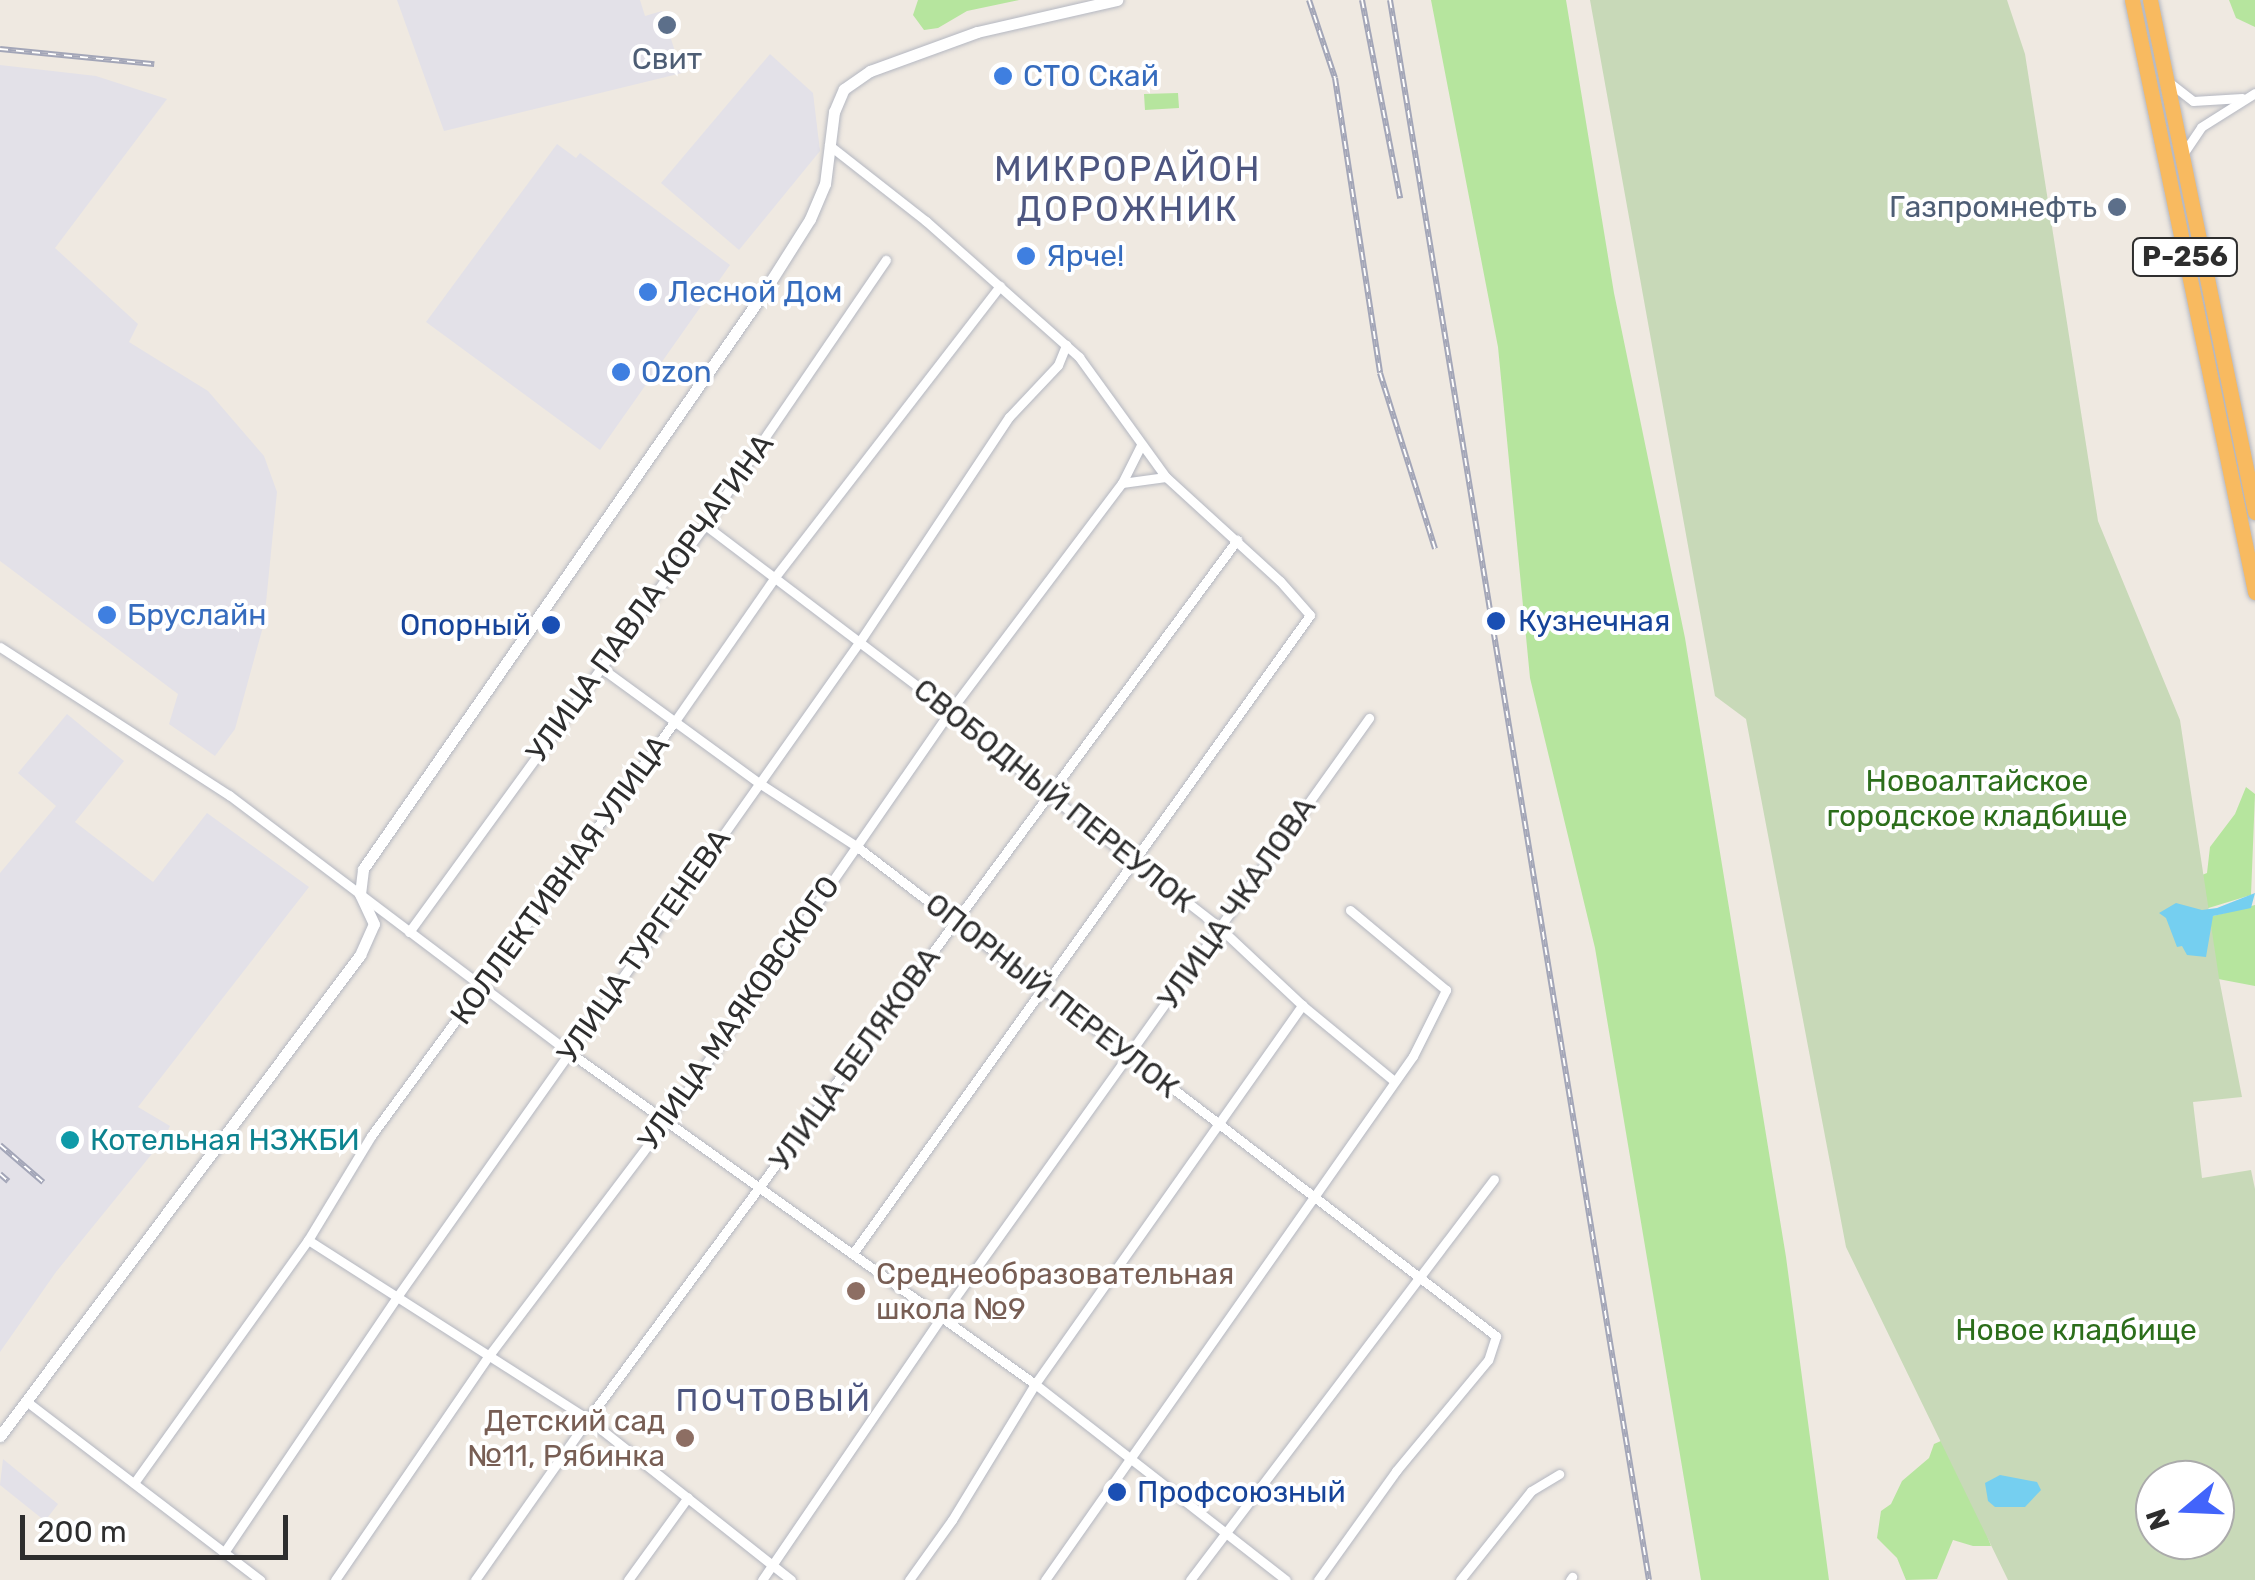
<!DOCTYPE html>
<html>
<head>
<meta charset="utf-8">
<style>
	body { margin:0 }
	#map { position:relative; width:2255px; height:1580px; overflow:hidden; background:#efe9e1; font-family:Rubik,sans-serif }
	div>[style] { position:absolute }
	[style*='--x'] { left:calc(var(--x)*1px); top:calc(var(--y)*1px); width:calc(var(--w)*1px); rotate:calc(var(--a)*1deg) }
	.industrial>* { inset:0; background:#e3e1e8 }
	.green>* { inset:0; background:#b6e59e }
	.cemetery>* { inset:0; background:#c8d9b8 }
	.water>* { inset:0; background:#75cff0 }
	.roads { filter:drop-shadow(0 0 2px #b4b7c1) drop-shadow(0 0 2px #b4b7c1) }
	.minor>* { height:9px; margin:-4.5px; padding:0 4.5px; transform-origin:4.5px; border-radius:4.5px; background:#fff }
	.tertiary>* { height:11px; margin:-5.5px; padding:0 5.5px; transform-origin:5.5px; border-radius:5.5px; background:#fff }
	.trunk>* { height:15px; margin:-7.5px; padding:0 7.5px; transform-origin:7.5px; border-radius:7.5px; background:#f8ba60 }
	.rail>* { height:6px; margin-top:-3px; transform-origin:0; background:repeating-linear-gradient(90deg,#fff 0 8px,#a3a6b8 0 16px); box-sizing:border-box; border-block:2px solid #a3a6b8 }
	.dots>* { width:28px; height:28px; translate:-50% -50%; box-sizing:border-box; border:5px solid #fff; border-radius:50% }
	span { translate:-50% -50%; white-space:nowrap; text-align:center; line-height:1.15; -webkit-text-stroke:8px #fff; paint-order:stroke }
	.shield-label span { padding:2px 8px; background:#fff; border:2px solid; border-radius:8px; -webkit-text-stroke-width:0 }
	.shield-label { font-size:28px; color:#2e2e2e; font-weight:700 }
	.service-label { font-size:30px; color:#4e5e75 }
	.right { translate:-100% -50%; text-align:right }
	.shop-label { font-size:30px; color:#366cbe }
	.left { translate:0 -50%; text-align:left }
	.street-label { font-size:30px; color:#2e2e2e }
	.transit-label { font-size:30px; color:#164399 }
	.park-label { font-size:30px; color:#2c6e1b }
	.culture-label { font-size:30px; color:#0d838f }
	.education-label { font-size:30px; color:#785e54 }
	.neighbourhood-label { font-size:32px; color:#4d5680; letter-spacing:2.5px }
	.quarter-label { font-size:35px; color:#4d5680; letter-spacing:2.5px }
	.north { position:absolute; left:2135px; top:1460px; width:100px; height:100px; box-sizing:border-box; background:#fff; border:2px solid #ababab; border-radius:50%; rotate:251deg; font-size:28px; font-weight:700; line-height:40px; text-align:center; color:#2e2e2e }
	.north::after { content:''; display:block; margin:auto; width:35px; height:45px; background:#4264fb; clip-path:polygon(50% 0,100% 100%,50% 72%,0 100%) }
	.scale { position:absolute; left:20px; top:1515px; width:268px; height:45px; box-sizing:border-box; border:5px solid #2e2e2e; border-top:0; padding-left:12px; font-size:30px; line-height:35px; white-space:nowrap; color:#2e2e2e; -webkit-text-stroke:8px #fff; paint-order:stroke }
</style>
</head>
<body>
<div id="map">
	<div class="industrial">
		<i style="clip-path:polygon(397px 0,640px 0,645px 16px,662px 11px,682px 73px,444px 131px)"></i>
		<i style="clip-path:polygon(770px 54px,813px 93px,820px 151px,739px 250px,661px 183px)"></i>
		<i style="clip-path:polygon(0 65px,96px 76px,167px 99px,55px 248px,138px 324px,129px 342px,208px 391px,264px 456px,277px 492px,264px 623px,235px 729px,215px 756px,169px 724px,178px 694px,0 561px)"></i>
		<i style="clip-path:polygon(557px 144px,576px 158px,580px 153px,730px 265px,600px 450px,426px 322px)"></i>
		<i style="clip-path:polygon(67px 714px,124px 761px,75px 822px,153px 882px,207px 813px,309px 887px,138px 1107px,170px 1126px,164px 1139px,56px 1272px,0 1352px,0 873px,56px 806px,18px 773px)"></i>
		<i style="clip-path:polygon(3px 1459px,58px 1504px,45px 1521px,0 1485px)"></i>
	</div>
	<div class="green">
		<i style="clip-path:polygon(918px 0,1019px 0,967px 11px,938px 28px,924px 30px,913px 15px)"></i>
		<i style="clip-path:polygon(1431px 0,1566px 0,1614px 293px,1685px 638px,1786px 1257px,1829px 1580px,1701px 1580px,1595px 948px,1530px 678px,1498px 347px)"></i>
		<i style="clip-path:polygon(2229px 0,2255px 0,2255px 27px,2236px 18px)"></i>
		<i style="clip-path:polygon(1178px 93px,1179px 108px,1145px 110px,1144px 94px)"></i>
		<i style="clip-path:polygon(2246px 787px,2255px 794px,2251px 895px,2202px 910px,2197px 877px,2207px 873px,2210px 847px,2235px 814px)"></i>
		<i style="clip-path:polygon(2255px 905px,2255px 986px,2213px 978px,2208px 924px,2213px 916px)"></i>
		<i style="clip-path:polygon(1950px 1437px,1991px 1546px,1973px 1546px,1953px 1540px,1937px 1579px,1906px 1580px,1897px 1558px,1877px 1538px,1881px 1511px,1891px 1504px,1902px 1481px,1929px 1458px,1934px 1444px)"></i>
	</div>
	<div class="cemetery">
		<i style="clip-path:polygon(evenodd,1590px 0,2007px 0,2025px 54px,2098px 521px,2180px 720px,2219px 978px,2242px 1097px,2193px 1102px,2202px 1178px,2251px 1170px,2255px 1189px,2255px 1580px,2008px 1580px,1846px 1247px,1746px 719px,1715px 696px,1590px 0,2155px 1480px,2215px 1480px,2215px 1540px,2155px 1540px,2155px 1480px)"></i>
	</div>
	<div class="water">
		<i style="clip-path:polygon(2255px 893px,2251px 908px,2213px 916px,2206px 957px,2187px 955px,2182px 946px,2177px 947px,2166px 918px,2159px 913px,2176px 903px,2202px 910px,2217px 908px)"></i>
		<i style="clip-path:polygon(2000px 1475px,2037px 1482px,2041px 1490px,2025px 1507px,1995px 1507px,1988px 1501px,1985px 1483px)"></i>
	</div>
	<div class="roads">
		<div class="minor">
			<i style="--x:2170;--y:83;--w:29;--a:38"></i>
			<i style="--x:2193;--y:101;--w:49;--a:-3.5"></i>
			<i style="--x:829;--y:145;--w:123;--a:38.1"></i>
			<i style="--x:926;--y:221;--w:205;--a:41.6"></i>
			<i style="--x:1079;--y:357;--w:148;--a:54.1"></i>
			<i style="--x:1166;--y:477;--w:154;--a:42.4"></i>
			<i style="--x:1280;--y:581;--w:45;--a:48.6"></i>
			<i style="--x:1310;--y:615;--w:783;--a:125.6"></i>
			<i style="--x:2183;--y:154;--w:32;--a:-56"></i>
			<i style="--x:2201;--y:127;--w:64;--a:-32.2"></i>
			<i style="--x:1122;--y:483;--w:44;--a:-7.8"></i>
			<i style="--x:705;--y:525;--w:308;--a:37.2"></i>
			<i style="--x:950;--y:711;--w:130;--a:40.3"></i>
			<i style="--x:1049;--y:795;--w:215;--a:37.8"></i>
			<i style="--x:1219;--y:927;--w:114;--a:43.2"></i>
			<i style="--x:1302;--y:1005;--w:118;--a:39.5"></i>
			<i style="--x:0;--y:647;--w:273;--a:32.9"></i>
			<i style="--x:229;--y:795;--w:426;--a:37.1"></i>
			<i style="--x:569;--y:1052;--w:572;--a:35.47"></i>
			<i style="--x:1035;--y:1384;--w:318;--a:38"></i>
			<i style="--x:600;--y:667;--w:197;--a:36.1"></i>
			<i style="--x:759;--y:783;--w:116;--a:33"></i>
			<i style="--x:856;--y:846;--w:806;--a:37.44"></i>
			<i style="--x:1496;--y:1336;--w:25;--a:108"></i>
			<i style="--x:1488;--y:1360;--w:144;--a:129.7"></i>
			<i style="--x:1396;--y:1471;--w:134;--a:125.6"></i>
			<i style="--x:409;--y:932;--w:503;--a:-53.97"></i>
			<i style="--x:705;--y:525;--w:321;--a:-55.7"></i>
			<i style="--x:308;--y:1240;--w:332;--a:32.6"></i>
			<i style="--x:588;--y:1419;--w:259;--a:38.4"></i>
			<i style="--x:26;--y:1401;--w:295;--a:37.4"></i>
			<i style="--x:134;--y:1483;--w:299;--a:-54.4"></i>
			<i style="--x:308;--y:1240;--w:122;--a:-58.8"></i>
			<i style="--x:371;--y:1136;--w:514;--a:-53.78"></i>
			<i style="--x:675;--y:721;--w:175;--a:-55.2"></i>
			<i style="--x:775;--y:577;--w:368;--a:-52.3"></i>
			<i style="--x:225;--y:1551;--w:310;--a:-55.9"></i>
			<i style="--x:399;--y:1294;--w:799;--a:-54.78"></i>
			<i style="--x:860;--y:641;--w:269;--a:-56.4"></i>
			<i style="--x:1009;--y:417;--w:71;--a:-46.7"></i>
			<i style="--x:1058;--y:365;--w:22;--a:-68"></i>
			<i style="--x:335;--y:1580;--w:274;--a:-55.6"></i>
			<i style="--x:490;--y:1354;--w:293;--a:-52.9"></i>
			<i style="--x:667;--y:1120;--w:497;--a:-55.3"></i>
			<i style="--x:950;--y:711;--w:286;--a:-53"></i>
			<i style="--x:1122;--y:483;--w:42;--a:-63.4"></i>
			<i style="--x:475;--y:1580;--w:197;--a:-54.9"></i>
			<i style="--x:588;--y:1419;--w:1093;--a:-53.56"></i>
			<i style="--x:628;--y:1580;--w:102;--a:-54.1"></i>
			<i style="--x:762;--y:1580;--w:320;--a:-55.7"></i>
			<i style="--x:942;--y:1316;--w:735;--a:-54.47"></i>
			<i style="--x:909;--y:1580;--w:74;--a:-54.4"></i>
			<i style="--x:952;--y:1520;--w:159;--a:-58.6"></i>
			<i style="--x:1035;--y:1384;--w:464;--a:-54.8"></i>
			<i style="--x:1045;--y:1580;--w:640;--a:-54.92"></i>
			<i style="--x:1413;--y:1056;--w:74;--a:-63.4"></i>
			<i style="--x:1446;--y:990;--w:125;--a:-140.2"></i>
			<i style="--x:1190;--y:1580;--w:503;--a:-52.83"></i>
			<i style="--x:1460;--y:1580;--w:114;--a:-51.4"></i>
			<i style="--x:1531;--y:1491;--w:33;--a:-31"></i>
			<i style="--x:1570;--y:1580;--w:4;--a:-56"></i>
		</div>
		<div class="tertiary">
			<i style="--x:0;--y:1436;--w:601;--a:-53.19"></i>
			<i style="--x:360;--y:955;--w:34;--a:-66"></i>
			<i style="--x:374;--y:924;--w:33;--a:-115"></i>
			<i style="--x:360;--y:894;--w:25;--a:-83"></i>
			<i style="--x:363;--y:869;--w:699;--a:-55.2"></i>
			<i style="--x:762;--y:295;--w:90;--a:-57.7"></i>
			<i style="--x:810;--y:219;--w:38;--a:-67"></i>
			<i style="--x:825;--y:184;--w:73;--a:-82.9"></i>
			<i style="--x:834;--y:112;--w:25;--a:-67"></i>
			<i style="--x:844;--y:89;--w:32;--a:-35"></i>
			<i style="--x:870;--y:71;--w:114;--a:-20"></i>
			<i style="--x:977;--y:32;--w:144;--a:-12.9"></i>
		</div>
		<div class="trunk">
			<i style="--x:2132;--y:0;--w:605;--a:78.26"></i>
			<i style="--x:2150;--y:0;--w:523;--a:78.41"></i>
		</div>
	</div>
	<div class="rail">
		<i style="--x:1309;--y:0;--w:82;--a:71.6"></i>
		<i style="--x:1335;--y:78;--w:298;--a:81.3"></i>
		<i style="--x:1380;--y:373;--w:184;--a:72.6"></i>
		<i style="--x:1362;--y:0;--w:202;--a:79.1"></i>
		<i style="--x:1390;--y:0;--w:1601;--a:80.69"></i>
		<i style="--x:0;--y:49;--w:155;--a:5.6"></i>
		<i style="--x:0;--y:1145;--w:57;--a:40.7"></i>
		<i style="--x:0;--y:1174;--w:11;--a:41"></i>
	</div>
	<div class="dots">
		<i style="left:667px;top:25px;background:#5c6f8a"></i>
		<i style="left:1003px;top:76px;background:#3f7fe0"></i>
		<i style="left:2117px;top:207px;background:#5c6f8a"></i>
		<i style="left:1026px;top:256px;background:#3f7fe0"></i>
		<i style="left:648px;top:292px;background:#3f7fe0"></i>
		<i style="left:621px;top:372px;background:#3f7fe0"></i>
		<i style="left:107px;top:615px;background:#3f7fe0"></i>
		<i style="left:1496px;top:621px;background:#1a4fb4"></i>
		<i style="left:551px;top:625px;background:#1a4fb4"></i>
		<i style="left:70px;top:1140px;background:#0f9aa8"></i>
		<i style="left:856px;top:1291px;background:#8d6e63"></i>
		<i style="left:685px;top:1438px;background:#8d6e63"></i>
		<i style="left:1117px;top:1492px;background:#1a4fb4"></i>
	</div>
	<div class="shield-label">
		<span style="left:2185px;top:257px">Р-256</span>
	</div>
	<div class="service-label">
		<span style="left:667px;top:59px">Свит</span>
		<span class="right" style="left:2097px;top:207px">Газпромнефть</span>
	</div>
	<div class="shop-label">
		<span class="left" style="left:1023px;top:76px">СТО Скай</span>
		<span class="left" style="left:1046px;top:256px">Ярче!</span>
		<span class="left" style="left:668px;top:292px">Лесной Дом</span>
		<span class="left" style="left:641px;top:372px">Ozon</span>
		<span class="left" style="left:127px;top:615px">Бруслайн</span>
	</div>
	<div class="street-label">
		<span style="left:650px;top:598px;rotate:-54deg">УЛИЦА ПАВЛА КОРЧАГИНА</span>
		<span style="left:1054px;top:796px;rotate:39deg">СВОБОДНЫЙ ПЕРЕУЛОК</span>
		<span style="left:560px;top:880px;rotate:-54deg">КОЛЛЕКТИВНАЯ УЛИЦА</span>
		<span style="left:1237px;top:903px;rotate:-55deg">УЛИЦА ЧКАЛОВА</span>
		<span style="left:644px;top:946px;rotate:-55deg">УЛИЦА ТУРГЕНЕВА</span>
		<span style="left:1052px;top:996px;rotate:38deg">ОПОРНЫЙ ПЕРЕУЛОК</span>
		<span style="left:739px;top:1013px;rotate:-55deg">УЛИЦА МАЯКОВСКОГО</span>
		<span style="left:855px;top:1059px;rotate:-54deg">УЛИЦА БЕЛЯКОВА</span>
	</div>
	<div class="transit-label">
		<span class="left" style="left:1518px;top:621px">Кузнечная</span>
		<span class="right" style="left:531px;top:625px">Опорный</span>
		<span class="left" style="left:1137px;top:1492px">Профсоюзный</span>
	</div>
	<div class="park-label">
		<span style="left:1977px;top:798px">Новоалтайское<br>городское кладбище</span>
		<span style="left:2076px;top:1330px">Новое кладбище</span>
	</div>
	<div class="culture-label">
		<span class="left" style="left:90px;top:1140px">Котельная НЗЖБИ</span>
	</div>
	<div class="education-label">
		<span class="left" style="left:876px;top:1291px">Среднеобразовательная<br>школа №9</span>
		<span class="right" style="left:665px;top:1438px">Детский сад<br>№11, Рябинка</span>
	</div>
	<div class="neighbourhood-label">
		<span style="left:774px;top:1400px">ПОЧТОВЫЙ</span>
	</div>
	<div class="quarter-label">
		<span style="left:1128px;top:189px">МИКРОРАЙОН<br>ДОРОЖНИК</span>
	</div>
	<div class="north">N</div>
	<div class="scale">200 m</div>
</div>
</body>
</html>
